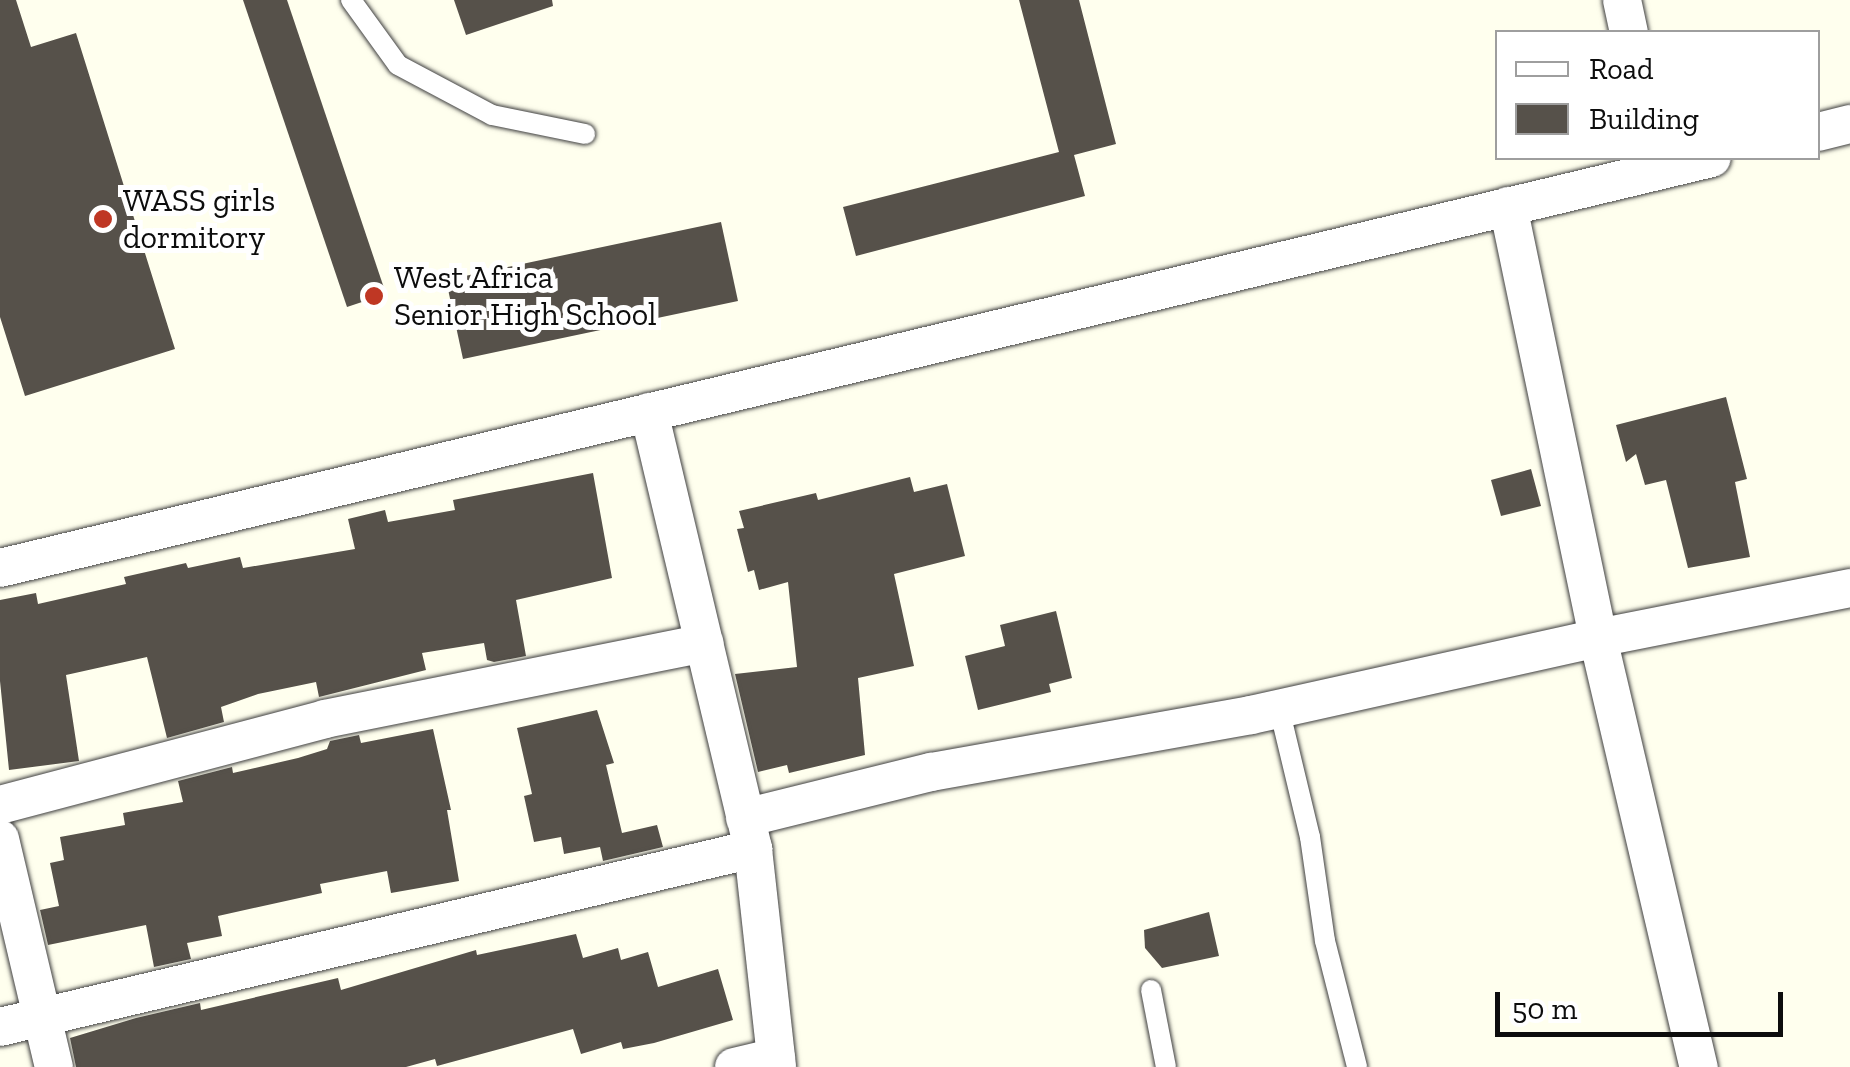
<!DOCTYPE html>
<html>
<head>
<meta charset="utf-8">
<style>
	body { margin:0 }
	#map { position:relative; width:1850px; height:1067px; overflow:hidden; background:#ffe; font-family:"Zilla Slab",serif }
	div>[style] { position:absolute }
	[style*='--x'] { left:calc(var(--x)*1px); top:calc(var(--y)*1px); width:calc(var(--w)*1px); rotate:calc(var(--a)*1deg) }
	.building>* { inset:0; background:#56514a }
	.roads { filter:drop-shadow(0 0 2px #404040) drop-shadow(0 0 2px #404040) }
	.service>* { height:20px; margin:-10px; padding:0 10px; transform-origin:10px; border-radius:10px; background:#fff }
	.minor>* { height:38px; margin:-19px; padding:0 19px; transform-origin:19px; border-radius:19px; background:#fff }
	.dots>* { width:28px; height:28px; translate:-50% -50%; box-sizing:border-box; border:5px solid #fff; border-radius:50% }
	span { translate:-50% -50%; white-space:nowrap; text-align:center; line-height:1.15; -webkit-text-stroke:10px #fff; paint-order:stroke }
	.poi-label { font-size:32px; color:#0d0d0d }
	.left { translate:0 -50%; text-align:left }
	.legend { position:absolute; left:1495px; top:30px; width:325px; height:130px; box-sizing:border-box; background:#fff; border:2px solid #9e9e9e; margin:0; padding:12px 18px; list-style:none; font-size:30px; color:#0d0d0d }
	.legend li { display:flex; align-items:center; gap:20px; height:50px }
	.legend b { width:50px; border:2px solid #9e9e9e }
	.scale { position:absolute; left:1495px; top:992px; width:288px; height:45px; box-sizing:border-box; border:5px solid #0d0d0d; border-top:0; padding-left:12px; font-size:30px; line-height:35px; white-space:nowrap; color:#0d0d0d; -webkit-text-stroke:8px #fff; paint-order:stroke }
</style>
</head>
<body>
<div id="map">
	<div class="building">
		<i style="clip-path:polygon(0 0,16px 0,31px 47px,76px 33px,175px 349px,25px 396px,0 317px)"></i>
		<i style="clip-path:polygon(243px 0,287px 0,386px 294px,347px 307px)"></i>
		<i style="clip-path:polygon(454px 0,552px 0,553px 6px,466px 35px)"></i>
		<i style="clip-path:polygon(1019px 0,1079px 0,1116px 144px,1074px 155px,1085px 196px,856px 256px,843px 207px,1059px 152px)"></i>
		<i style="clip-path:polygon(721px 222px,738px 301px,463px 359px,446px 280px)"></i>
		<i style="clip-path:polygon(1726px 397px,1747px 479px,1735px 482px,1750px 557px,1688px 568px,1666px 480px,1645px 485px,1636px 454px,1626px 462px,1616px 425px)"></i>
		<i style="clip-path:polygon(1531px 469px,1541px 506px,1501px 516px,1491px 480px)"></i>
		<i style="clip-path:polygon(593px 473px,612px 578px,516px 600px,526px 656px,494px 662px,487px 660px,484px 643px,422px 653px,426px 670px,319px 697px,316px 682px,258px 694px,221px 707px,224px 722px,167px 738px,147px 657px,66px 675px,79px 761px,9px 770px,0 681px,0 600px,36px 593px,38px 604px,126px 584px,124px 577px,186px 563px,188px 568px,240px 557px,243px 568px,355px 549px,348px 519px,385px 510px,388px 522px,455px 510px,453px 500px)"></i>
		<i style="clip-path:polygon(910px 477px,914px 492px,947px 484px,965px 556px,894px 574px,914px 666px,858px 678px,865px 755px,789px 773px,787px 765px,758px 772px,735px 674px,797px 667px,788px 582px,759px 590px,754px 570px,748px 572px,737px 529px,744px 528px,739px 511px,816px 493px,818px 500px)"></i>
		<i style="clip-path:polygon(1056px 611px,1072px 678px,1049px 684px,1051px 692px,978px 710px,965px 656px,1005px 646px,1000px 625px)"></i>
		<i style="clip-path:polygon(597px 710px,614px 763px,606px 765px,622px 833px,657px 825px,663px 847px,603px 861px,600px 847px,564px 854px,561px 837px,534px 842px,524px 796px,532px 794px,517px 728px)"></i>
		<i style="clip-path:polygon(433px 729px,451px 810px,447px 810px,459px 881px,391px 893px,387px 871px,320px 884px,322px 893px,218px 916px,222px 936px,187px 943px,191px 959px,154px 967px,146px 925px,48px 945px,40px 910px,59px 906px,50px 863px,64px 860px,60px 837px,125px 825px,123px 813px,183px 802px,178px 781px,232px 767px,233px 773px,298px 758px,327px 749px,330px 741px,359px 735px,361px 743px)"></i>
		<i style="clip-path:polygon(1209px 912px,1219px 956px,1162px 968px,1145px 948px,1144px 930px)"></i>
		<i style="clip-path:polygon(576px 934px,583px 958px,618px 948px,621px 960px,648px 952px,658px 987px,718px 969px,733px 1020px,654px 1043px,623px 1049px,621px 1042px,581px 1054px,573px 1029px,437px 1066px,435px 1059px,406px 1067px,76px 1067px,70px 1038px,136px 1018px,200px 1003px,201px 1010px,338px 978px,341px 990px,476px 950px,477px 955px)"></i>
	</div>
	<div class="roads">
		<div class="service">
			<i style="--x:351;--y:0;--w:80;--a:54.1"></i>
			<i style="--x:398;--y:65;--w:106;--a:28"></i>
			<i style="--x:492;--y:115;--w:95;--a:11.5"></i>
			<i style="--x:1279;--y:708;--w:133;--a:76.5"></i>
			<i style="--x:1310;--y:837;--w:105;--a:81.8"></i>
			<i style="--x:1325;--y:941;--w:130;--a:75.7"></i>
			<i style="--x:1151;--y:990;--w:78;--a:79"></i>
		</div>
		<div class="minor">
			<i style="--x:1622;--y:0;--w:33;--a:78"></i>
			<i style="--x:1818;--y:132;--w:33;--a:-14"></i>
			<i style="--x:1508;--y:206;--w:441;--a:78.2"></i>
			<i style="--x:1598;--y:638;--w:441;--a:76.8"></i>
			<i style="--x:649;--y:412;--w:449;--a:76.6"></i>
			<i style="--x:753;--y:849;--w:219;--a:83.7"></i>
			<i style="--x:0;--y:568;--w:1760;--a:-13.47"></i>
			<i style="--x:0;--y:805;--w:336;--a:-14.8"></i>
			<i style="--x:325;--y:719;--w:387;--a:-11.3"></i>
			<i style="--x:745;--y:818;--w:192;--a:-13.9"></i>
			<i style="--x:931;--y:772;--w:325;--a:-10.1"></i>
			<i style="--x:1251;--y:715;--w:355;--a:-12.5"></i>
			<i style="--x:1598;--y:638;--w:257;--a:-11.2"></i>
			<i style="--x:0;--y:839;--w:234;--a:76.7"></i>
			<i style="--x:0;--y:1027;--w:774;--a:-13.3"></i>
			<i style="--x:734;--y:1067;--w:43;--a:-13.4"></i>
		</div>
	</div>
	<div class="dots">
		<i style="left:103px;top:219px;background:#bf3724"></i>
		<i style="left:374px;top:296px;background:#bf3724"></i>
	</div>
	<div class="poi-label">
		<span class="left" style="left:123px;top:219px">WASS girls<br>dormitory</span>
		<span class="left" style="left:394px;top:296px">West Africa<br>Senior High School</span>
	</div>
	<ul class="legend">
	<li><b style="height:12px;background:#fff"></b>Road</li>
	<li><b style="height:28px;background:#56514a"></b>Building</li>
	</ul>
	<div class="scale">50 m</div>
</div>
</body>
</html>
